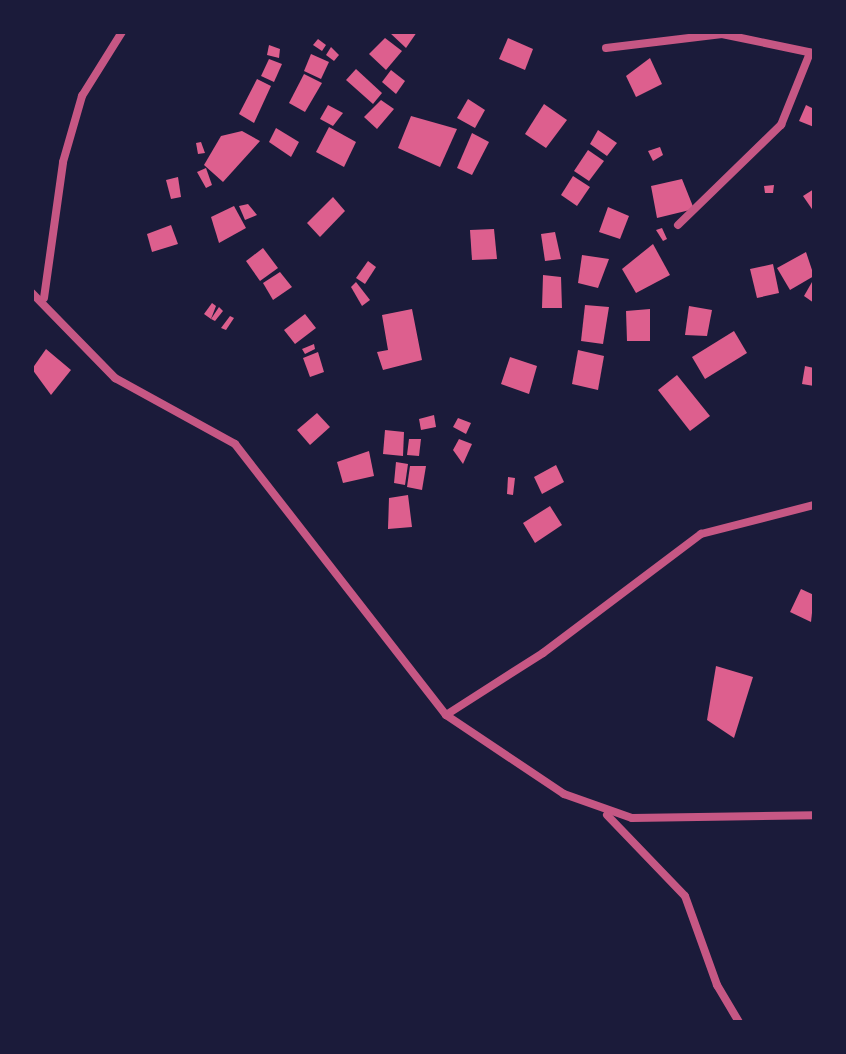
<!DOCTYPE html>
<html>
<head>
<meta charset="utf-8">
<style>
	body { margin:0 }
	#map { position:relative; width:846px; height:1054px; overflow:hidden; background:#1b1b3a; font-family:"Nunito Sans",sans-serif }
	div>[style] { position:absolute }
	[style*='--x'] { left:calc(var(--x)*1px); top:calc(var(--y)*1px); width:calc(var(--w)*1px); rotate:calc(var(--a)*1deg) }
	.building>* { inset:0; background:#dd5f8e }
	.minor>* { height:8px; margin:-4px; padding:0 4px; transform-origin:4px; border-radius:4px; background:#c65784 }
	span { translate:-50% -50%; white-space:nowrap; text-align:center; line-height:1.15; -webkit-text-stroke:8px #1b1b3a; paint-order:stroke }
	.frame { position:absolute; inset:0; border:34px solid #1b1b3a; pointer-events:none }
</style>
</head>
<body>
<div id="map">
	<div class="building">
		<i style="clip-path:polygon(389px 32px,417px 32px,406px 48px)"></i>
		<i style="clip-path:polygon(385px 38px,402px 51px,386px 70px,369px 54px)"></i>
		<i style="clip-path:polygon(508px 38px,533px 49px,525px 70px,499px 59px)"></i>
		<i style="clip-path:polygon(318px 39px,326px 45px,322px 51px,313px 45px)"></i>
		<i style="clip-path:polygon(269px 45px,280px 49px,279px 58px,267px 55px)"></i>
		<i style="clip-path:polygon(331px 47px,339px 55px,334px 61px,326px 55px)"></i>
		<i style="clip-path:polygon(311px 54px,329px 62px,321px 79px,304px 71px)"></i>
		<i style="clip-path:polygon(650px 58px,662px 84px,636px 97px,626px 76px)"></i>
		<i style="clip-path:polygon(269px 59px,282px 64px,274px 82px,261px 76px)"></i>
		<i style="clip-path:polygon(356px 69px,382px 93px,373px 104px,346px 80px)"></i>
		<i style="clip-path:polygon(391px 70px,405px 81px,396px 94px,382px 82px)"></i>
		<i style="clip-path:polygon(304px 74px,322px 83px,305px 112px,289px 103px)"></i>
		<i style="clip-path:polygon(257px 79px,271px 86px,254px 123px,239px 114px)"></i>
		<i style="clip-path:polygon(468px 99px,485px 110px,475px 128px,457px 118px)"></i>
		<i style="clip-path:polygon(381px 100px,394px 109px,377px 129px,364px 117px)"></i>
		<i style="clip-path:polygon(544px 104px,567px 120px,546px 148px,525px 134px)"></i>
		<i style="clip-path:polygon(328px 105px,343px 113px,333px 126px,320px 119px)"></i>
		<i style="clip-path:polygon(806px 105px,814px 109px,814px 127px,799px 121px)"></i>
		<i style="clip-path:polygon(411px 116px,457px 129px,440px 167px,398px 148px)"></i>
		<i style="clip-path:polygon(329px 127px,356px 142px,344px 167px,316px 152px)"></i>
		<i style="clip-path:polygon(276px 128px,299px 142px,291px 157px,269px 142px)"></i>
		<i style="clip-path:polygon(598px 130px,617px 143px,607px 156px,590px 144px)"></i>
		<i style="clip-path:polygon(242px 131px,260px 141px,223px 182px,204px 165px,221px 136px)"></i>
		<i style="clip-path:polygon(472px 133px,489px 142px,472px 175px,457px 168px)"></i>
		<i style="clip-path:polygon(201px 142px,205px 153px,198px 154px,196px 143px)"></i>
		<i style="clip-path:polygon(660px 147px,663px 155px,653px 161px,648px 151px)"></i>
		<i style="clip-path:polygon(588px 150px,604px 161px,589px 181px,574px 171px)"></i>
		<i style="clip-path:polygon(206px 168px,212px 185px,206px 188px,197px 172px)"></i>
		<i style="clip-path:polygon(573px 176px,590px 187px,577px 206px,561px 195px)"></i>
		<i style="clip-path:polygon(178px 177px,181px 197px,171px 199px,166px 180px)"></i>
		<i style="clip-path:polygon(682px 179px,694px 209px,657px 218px,651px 186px)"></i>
		<i style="clip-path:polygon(774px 185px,773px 193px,765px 193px,764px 186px)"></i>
		<i style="clip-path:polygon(814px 189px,814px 212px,803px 196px)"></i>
		<i style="clip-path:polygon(333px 197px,345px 211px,320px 237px,307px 223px)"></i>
		<i style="clip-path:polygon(248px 204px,257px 215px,245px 220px,239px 206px)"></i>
		<i style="clip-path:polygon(234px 206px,246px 228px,219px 243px,211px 217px)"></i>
		<i style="clip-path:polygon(608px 207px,629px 216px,620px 239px,599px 232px)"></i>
		<i style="clip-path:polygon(171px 225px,178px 244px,152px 252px,147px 234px)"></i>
		<i style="clip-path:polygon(662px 228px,667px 239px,663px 241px,656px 230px)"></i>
		<i style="clip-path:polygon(494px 229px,497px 259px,472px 260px,470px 230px)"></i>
		<i style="clip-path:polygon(555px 232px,561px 259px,545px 261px,541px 234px)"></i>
		<i style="clip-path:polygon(653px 244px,670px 275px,636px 293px,622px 269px)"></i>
		<i style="clip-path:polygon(263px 248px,278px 268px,260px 281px,246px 261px)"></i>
		<i style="clip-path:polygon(806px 252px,814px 276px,790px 290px,777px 268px)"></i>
		<i style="clip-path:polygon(582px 255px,609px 259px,598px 288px,578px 283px)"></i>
		<i style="clip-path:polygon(368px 261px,376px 267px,365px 284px,356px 278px)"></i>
		<i style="clip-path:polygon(773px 264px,779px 293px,757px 298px,750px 269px)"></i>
		<i style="clip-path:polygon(280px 272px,292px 287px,273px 300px,263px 283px)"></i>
		<i style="clip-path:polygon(543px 275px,561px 277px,562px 308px,542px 308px)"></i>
		<i style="clip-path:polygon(356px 282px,370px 300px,362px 306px,351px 287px)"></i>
		<i style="clip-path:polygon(812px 282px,814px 284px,814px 303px,804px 296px)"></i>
		<i style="clip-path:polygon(212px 303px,216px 306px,211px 319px,204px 314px)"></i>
		<i style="clip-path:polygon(585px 305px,609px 307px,603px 344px,581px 341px)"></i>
		<i style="clip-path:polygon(689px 306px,712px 310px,707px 336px,685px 335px)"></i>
		<i style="clip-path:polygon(219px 307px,223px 311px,215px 321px,211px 319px)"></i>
		<i style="clip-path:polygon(412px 309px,422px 360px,383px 370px,377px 352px,388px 350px,382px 315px)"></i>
		<i style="clip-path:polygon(650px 309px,650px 341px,627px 341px,626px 311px)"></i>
		<i style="clip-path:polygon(305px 314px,316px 328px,295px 344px,284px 330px)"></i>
		<i style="clip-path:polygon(230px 316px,234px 318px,226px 330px,221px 328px)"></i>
		<i style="clip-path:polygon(734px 331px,747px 353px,705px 379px,692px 357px)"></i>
		<i style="clip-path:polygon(314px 344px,315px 349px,305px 354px,302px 349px)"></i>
		<i style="clip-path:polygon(46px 349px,71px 370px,51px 395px,32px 369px)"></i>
		<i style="clip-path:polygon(578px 350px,604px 356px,598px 390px,572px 384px)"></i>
		<i style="clip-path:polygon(318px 352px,324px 372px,310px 377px,303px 358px)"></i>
		<i style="clip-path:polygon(510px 357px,537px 366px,529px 394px,501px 384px)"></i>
		<i style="clip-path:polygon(805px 366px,814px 368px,814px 386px,802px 384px)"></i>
		<i style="clip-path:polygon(677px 375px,710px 416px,690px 431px,658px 390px)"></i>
		<i style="clip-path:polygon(317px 413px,330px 427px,310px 445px,297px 430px)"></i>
		<i style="clip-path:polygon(434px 415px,436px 427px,421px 430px,419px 419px)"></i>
		<i style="clip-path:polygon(458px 418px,471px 423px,466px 434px,453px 427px)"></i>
		<i style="clip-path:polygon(385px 430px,404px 432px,403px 456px,383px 454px)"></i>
		<i style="clip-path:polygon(409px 439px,421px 439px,419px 456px,407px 455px)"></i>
		<i style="clip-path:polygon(459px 439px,472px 444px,463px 464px,453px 450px)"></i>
		<i style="clip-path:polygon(369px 451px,374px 476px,343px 483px,337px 462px)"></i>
		<i style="clip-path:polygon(396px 462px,408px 464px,405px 485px,394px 483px)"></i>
		<i style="clip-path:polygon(556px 465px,564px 482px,542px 494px,534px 477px)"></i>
		<i style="clip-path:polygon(410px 466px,426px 466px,422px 490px,407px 487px)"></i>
		<i style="clip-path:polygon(508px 477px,515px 478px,513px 495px,507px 494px)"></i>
		<i style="clip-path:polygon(408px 495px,412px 527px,388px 529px,389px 498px)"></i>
		<i style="clip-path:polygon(550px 506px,562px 525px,535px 543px,523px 523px)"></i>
		<i style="clip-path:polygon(801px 589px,814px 595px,811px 622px,790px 612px)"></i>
		<i style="clip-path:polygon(716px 666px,753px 677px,734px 738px,707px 720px)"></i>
	</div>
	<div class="minor">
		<i style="--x:606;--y:48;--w:117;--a:-6.9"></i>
		<i style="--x:722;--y:34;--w:93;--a:11.8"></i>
		<i style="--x:678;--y:225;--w:144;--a:-44.2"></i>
		<i style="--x:781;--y:125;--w:78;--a:-68.1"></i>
		<i style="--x:32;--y:293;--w:119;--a:45.7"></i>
		<i style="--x:115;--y:378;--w:137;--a:28.8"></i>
		<i style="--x:235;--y:444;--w:343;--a:52.1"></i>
		<i style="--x:446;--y:715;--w:142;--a:33.8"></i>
		<i style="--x:564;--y:794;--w:72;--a:19.4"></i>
		<i style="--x:632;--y:818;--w:182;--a:-0.9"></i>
		<i style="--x:44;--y:298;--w:137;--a:-82"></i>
		<i style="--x:63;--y:162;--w:69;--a:-73.9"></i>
		<i style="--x:82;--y:96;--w:75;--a:-58"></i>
		<i style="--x:446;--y:715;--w:115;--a:-32.6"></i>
		<i style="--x:543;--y:653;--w:198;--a:-37"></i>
		<i style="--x:701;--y:534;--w:117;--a:-14.4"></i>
		<i style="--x:607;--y:815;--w:112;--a:46.1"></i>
		<i style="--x:685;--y:896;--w:95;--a:70.2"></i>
		<i style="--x:717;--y:985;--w:43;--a:59.3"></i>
	</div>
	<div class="frame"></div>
</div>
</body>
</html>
